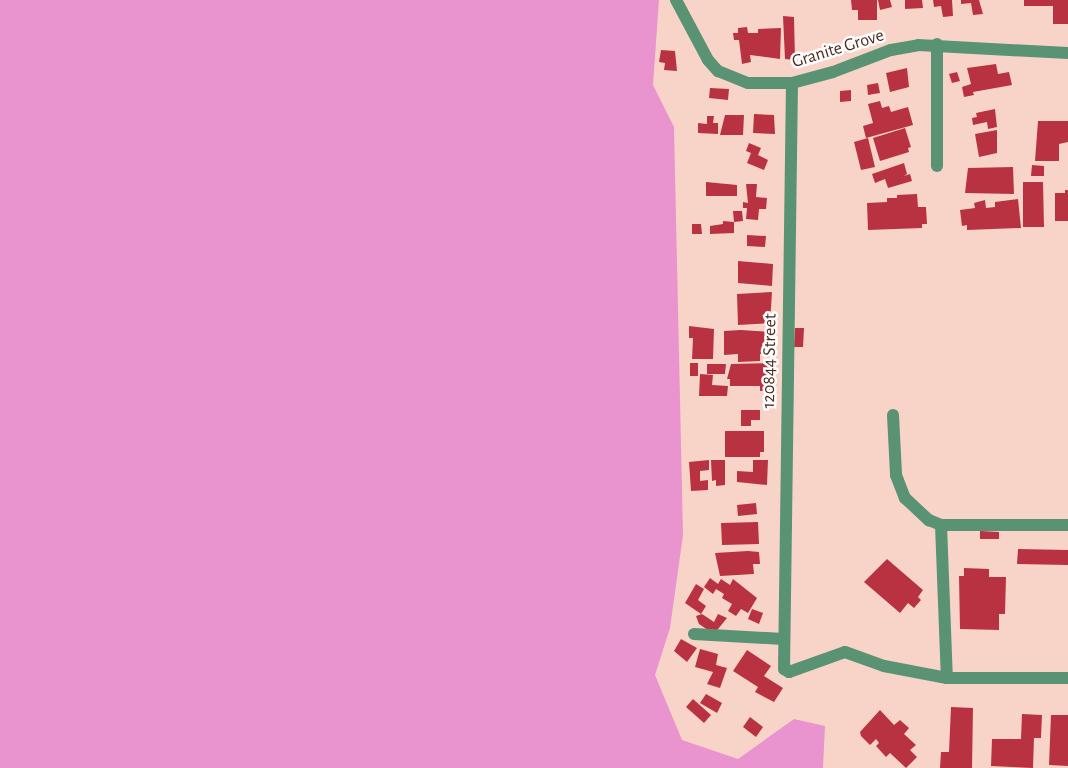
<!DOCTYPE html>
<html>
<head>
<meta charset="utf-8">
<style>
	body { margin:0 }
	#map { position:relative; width:1068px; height:768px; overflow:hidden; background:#f8d4c8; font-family:"Alegreya Sans",sans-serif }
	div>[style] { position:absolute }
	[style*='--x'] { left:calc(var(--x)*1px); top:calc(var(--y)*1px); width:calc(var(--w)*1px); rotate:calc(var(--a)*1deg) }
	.green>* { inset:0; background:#e994cf }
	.building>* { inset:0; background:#b83241 }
	.minor>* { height:12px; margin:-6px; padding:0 6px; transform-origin:6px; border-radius:6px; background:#5a9374 }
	span { translate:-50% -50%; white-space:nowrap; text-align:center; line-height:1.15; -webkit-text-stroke:5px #fefefe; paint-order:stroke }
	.street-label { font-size:18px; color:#4e2c20 }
</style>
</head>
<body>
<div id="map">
	<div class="green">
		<i style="clip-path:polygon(0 0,659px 0,653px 85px,674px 127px,683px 535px,670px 628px,655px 675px,682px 740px,738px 759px,794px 719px,825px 726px,823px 768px,0 768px)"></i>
	</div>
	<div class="building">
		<i style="clip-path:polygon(851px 0,877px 0,877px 20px,858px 20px,858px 10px,852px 10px)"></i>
		<i style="clip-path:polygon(878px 0,890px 0,892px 7px,880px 10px)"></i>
		<i style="clip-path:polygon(905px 0,922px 0,923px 8px,905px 9px)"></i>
		<i style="clip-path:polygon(933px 0,952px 0,953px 16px,943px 17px,941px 6px,934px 7px)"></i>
		<i style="clip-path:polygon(961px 0,979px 0,983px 14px,973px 15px,971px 3px,961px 4px)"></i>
		<i style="clip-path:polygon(1024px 0,1068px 0,1068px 24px,1053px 24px,1053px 6px,1024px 6px)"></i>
		<i style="clip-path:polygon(783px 16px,794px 17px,795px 60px,785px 59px)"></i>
		<i style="clip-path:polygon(747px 27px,748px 33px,758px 33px,758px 29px,781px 28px,780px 59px,750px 55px,751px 62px,742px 64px,739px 40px,734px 40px,733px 33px,738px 33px,738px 28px)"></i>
		<i style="clip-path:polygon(661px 50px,675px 51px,677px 71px,664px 70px,665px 63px,659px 62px)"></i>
		<i style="clip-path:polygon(996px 64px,998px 74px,1009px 72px,1012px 85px,973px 92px,974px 95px,964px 97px,962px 87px,971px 84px,967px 68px)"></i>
		<i style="clip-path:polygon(907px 68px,909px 87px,890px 92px,886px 73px)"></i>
		<i style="clip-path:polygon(957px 72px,960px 81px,952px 83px,949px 74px)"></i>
		<i style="clip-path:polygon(878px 83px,880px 93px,868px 95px,867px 85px)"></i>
		<i style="clip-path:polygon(710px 88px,729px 89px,728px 100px,709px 98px)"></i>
		<i style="clip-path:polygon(851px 90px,851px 101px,840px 102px,840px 91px)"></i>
		<i style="clip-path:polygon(880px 101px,882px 108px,889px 106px,891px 112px,908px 107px,913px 125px,866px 138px,863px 126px,873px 123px,868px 104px)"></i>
		<i style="clip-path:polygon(995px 109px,997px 127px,988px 129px,987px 122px,973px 125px,972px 118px,977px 117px,976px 113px)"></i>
		<i style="clip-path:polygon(754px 114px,774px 115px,775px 134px,753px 133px)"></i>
		<i style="clip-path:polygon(725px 115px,744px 115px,743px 135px,720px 135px)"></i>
		<i style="clip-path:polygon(707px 116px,714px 116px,713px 123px,718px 123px,718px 134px,698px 133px,698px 123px,707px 124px)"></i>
		<i style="clip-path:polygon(1038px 121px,1068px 121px,1068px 142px,1059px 144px,1059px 161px,1035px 161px)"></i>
		<i style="clip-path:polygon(905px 128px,911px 147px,908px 148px,909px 152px,880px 161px,873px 138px)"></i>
		<i style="clip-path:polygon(997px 130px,997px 153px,979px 157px,975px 134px)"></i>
		<i style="clip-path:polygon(868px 138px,875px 167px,861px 170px,854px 142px)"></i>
		<i style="clip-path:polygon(749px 143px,761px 148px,758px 155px,768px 160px,764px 170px,747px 163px,751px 153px,746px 151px)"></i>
		<i style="clip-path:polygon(904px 163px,907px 174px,904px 176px,910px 174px,912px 181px,888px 188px,885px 179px,875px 183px,872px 174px)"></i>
		<i style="clip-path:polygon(1032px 165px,1044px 166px,1044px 176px,1031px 176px)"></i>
		<i style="clip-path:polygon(1013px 167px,1014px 194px,965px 193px,968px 168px)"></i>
		<i style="clip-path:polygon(706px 182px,737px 185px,737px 196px,706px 196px)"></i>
		<i style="clip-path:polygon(1023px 182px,1043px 182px,1044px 227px,1023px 227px)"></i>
		<i style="clip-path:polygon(746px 184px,757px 184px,756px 197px,767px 198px,766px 209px,759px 209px,758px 220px,746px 219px,747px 208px,743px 208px,743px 202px,748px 203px)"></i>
		<i style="clip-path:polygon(1065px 190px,1068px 190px,1068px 221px,1055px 221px,1055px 193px,1065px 193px)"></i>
		<i style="clip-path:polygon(917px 194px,918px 207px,926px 207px,927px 224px,922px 224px,922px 228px,868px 230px,867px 203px,887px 202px,887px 198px,897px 198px,897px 195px)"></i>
		<i style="clip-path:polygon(1018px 199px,1021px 228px,967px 230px,967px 225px,962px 226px,960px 210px,975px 208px,974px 203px,985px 200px,986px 208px,995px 207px,995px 202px)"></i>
		<i style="clip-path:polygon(733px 211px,742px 211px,743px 221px,734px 222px)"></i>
		<i style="clip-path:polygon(723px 221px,734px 222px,734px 233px,710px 234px,710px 226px,723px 224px)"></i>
		<i style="clip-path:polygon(692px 224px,701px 224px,702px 234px,692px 234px)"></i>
		<i style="clip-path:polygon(747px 235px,766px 236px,765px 247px,747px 246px)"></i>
		<i style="clip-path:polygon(738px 261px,773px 264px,772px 286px,738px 283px)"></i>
		<i style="clip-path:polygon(772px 292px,770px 323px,738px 325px,737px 294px)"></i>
		<i style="clip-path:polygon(689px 326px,714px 329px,713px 359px,692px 359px,693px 338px,689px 338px)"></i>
		<i style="clip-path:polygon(795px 328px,804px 328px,803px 347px,794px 347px)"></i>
		<i style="clip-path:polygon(741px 330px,772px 332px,773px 354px,760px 354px,760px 361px,738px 362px,738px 354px,724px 355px,724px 331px)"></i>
		<i style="clip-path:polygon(690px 363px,698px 363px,698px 376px,690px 376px)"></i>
		<i style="clip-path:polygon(774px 363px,774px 391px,760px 391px,760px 386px,730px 386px,730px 379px,727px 379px,731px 364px)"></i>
		<i style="clip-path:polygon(707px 364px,726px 364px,725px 374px,707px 374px)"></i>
		<i style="clip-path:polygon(700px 374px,713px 375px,712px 385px,728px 386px,727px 396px,699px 396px)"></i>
		<i style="clip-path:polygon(741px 410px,760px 410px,760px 420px,751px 420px,751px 426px,741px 426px)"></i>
		<i style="clip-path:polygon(725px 431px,764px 431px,764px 452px,760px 452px,760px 457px,725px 457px)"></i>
		<i style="clip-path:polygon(709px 460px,709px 470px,700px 471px,700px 481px,708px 480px,708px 490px,691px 491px,689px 462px)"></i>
		<i style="clip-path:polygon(711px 460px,725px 460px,725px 485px,716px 486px,716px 480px,712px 481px)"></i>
		<i style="clip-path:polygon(753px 460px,768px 460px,767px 485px,737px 482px,737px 471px,753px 472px)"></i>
		<i style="clip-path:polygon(756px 503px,757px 514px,738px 516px,737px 505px)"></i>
		<i style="clip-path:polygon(758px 522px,759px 544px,722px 545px,721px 523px)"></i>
		<i style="clip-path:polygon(980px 531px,999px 532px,999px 539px,980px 539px)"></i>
		<i style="clip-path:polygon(1018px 549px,1068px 550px,1068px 565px,1017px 564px)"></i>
		<i style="clip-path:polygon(748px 551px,759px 552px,760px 564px,753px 564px,754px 574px,720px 576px,715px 553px)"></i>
		<i style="clip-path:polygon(887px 559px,923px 590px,918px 597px,921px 600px,914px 608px,908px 603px,900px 613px,864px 582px)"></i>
		<i style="clip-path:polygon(964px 568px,989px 569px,989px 577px,1006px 577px,1005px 614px,999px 614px,999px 630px,960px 629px,959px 576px,964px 576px)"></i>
		<i style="clip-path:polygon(710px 578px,718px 584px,721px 579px,730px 585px,733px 579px,757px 598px,748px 613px,741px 609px,736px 616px,728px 611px,732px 604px,722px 598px,724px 594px,716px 589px,713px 594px,704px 587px)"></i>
		<i style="clip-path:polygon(696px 584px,704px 589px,698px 600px,706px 606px,701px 614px,685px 603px)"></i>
		<i style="clip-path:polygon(752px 609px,763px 613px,759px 624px,748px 619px)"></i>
		<i style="clip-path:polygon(702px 614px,714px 622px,718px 614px,727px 618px,714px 634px,699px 624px,696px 616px)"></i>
		<i style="clip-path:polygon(681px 639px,697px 648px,687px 662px,674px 651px)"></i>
		<i style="clip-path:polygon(700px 649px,718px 654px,716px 665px,727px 668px,720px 688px,707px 684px,713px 672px,695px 667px)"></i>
		<i style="clip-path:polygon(747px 650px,771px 666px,764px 676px,783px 688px,774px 702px,755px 692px,758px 687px,733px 671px)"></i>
		<i style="clip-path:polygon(706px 694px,722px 703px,717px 713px,700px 703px)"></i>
		<i style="clip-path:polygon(693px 699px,711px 715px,704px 723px,686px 707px)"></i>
		<i style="clip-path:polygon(951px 707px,973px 708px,972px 768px,940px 768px,941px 752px,949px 752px)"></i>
		<i style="clip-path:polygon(880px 710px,894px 725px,900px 720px,909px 728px,904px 734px,916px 745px,910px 750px,917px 757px,906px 768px,890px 753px,886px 757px,876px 746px,879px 743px,876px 739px,870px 745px,861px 736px,860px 732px)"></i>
		<i style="clip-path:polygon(1022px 714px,1042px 715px,1041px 738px,1034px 738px,1033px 768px,991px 766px,992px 739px,1021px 739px)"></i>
		<i style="clip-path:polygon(1051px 715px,1068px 715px,1068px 766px,1049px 765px)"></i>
		<i style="clip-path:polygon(750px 717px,763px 727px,756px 737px,743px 727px)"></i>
	</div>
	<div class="minor">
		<i style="--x:676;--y:0;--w:68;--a:61.9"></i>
		<i style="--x:708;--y:60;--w:15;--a:48"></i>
		<i style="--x:718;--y:71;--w:32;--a:22"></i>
		<i style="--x:748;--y:83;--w:44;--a:0"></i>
		<i style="--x:792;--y:83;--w:42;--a:-15"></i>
		<i style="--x:833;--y:72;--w:62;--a:-20.8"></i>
		<i style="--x:891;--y:50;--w:27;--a:-10"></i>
		<i style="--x:918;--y:45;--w:150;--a:3.1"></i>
		<i style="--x:792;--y:83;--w:586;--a:90.78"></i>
		<i style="--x:784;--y:669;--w:6;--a:31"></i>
		<i style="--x:789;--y:672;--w:59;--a:-19.7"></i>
		<i style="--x:845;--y:652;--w:41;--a:19.7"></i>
		<i style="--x:884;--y:666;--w:64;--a:10.8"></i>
		<i style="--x:947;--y:678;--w:121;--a:0"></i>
		<i style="--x:937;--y:166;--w:122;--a:-90"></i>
		<i style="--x:893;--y:415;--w:60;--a:87.1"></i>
		<i style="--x:896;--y:475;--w:25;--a:69"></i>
		<i style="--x:905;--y:498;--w:33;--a:43"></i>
		<i style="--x:929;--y:520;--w:13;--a:23"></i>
		<i style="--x:941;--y:525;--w:127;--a:0"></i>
		<i style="--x:941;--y:525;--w:153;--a:87.8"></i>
		<i style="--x:694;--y:634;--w:89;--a:3.2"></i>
	</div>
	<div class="street-label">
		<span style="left:838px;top:49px;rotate:-17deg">Granite Grove</span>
		<span style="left:770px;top:361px;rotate:-89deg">120844 Street</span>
	</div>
</div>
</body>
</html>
